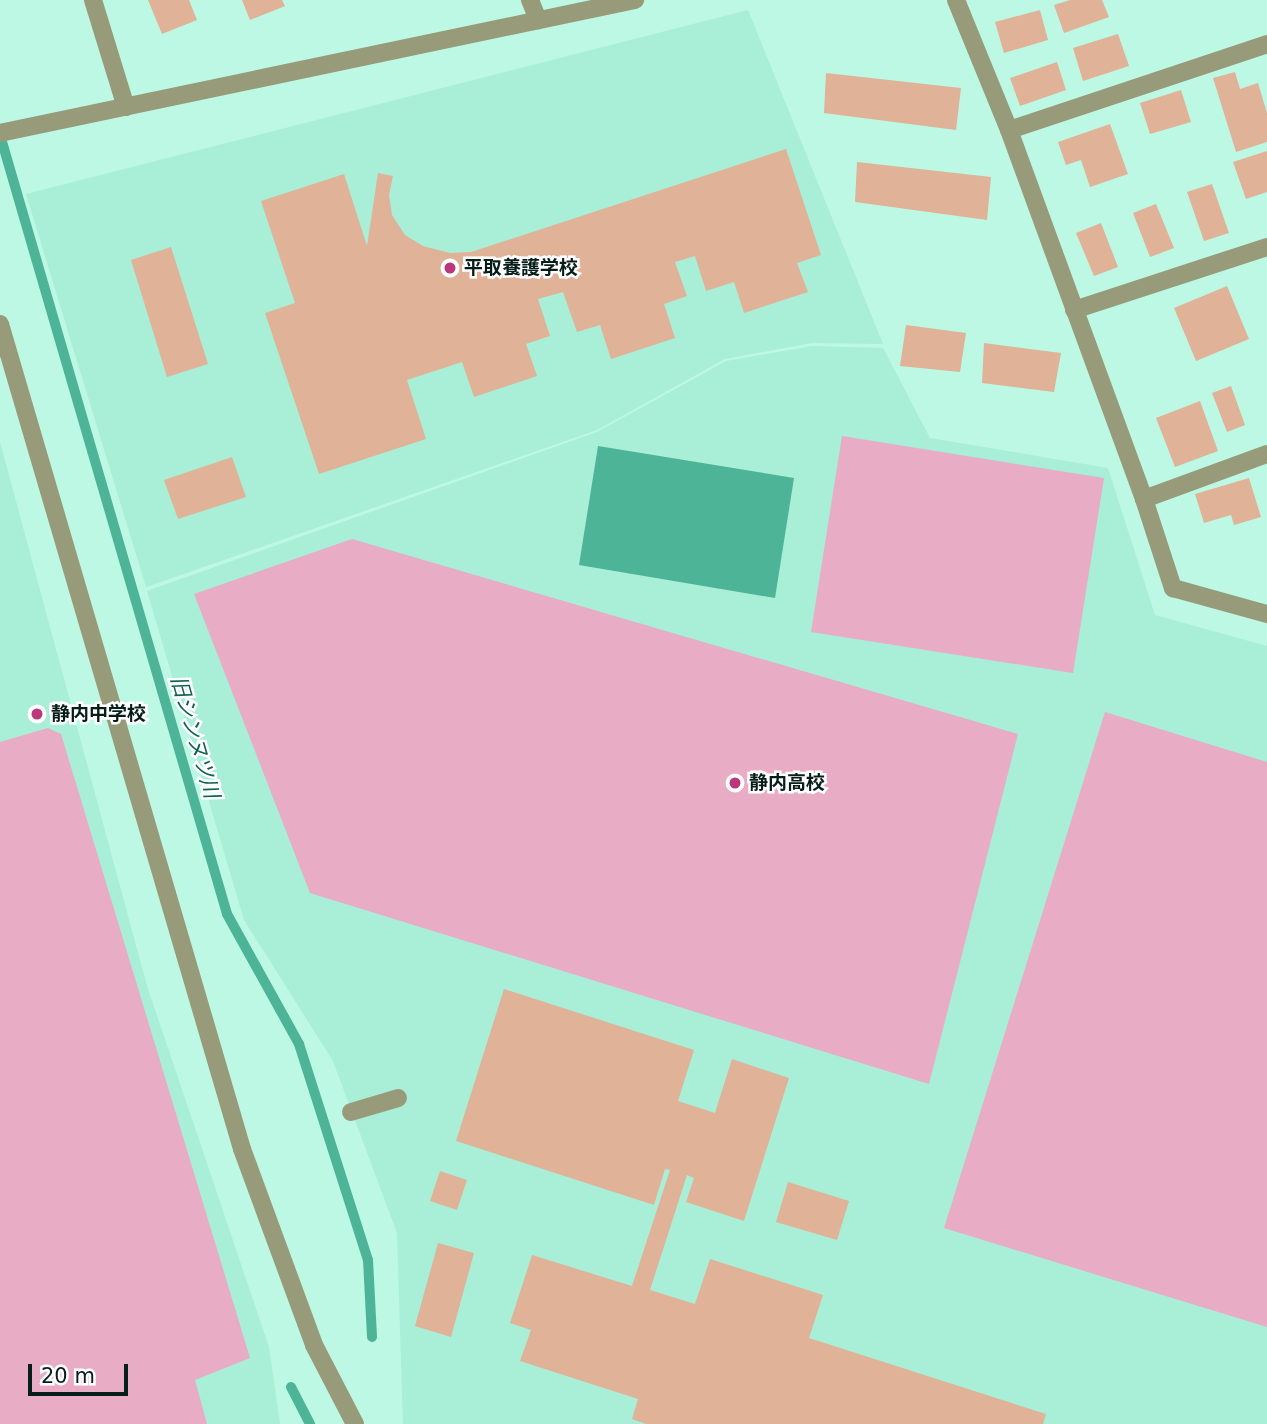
<!DOCTYPE html>
<html>
<head>
<meta charset="utf-8">
<style>
	body { margin:0 }
	#map { position:relative; width:1267px; height:1424px; overflow:hidden; background:#bcf8e4; font-family:"DejaVu Sans","Noto Sans JP",sans-serif }
	div>[style] { position:absolute }
	[style*='--x'] { left:calc(var(--x)*1px); top:calc(var(--y)*1px); width:calc(var(--w)*1px); rotate:calc(var(--a)*1deg) }
	.built>* { inset:0; background:#a9eed7 }
	.green>* { inset:0; background:#e8acc4 }
	.water>* { inset:0; background:#4eb498 }
	.stream>* { height:10px; margin:-5px; padding:0 5px; transform-origin:5px; border-radius:5px; background:#4eb498 }
	.building>* { inset:0; background:#e0b297 }
	.minor>* { height:18px; margin:-9px; padding:0 9px; transform-origin:9px; border-radius:9px; background:#989b7a }
	.dots>* { width:19px; height:19px; translate:-50% -50%; box-sizing:border-box; border:4px solid #fff; border-radius:50% }
	span { translate:-50% -50%; white-space:nowrap; text-align:center; line-height:1.15; -webkit-text-stroke:5px #fff; paint-order:stroke }
	.poi-label { font-size:19px; color:#071e18; font-weight:700 }
	.left { translate:0 -50%; text-align:left }
	.water-label { font-size:21px; color:#10624f; font-style:italic }
	.scale { position:absolute; left:28px; top:1364px; width:100px; height:32px; box-sizing:border-box; border:4px solid #071e18; border-top:0; padding-left:9px; font-size:21px; line-height:24px; white-space:nowrap; color:#071e18; -webkit-text-stroke:5px #fff; paint-order:stroke }
</style>
</head>
<body>
<div id="map">
	<div class="built">
		<i style="clip-path:polygon(748px 10px,883px 344px,812px 343px,725px 359px,597px 430px,146px 587px,26px 194px)"></i>
		<i style="clip-path:polygon(812px 346px,883px 348px,930px 438px,1108px 468px,1155px 615px,1267px 646px,1267px 1424px,403px 1424px,397px 1233px,333px 1061px,244px 920px,147px 591px,597px 432px,726px 361px)"></i>
		<i style="clip-path:polygon(0 442px,147px 986px,269px 1347px,280px 1424px,0 1424px)"></i>
	</div>
	<div class="green">
		<i style="clip-path:polygon(842px 436px,1104px 478px,1073px 673px,811px 632px)"></i>
		<i style="clip-path:polygon(352px 539px,1018px 734px,929px 1084px,310px 893px,194px 594px)"></i>
		<i style="clip-path:polygon(1105px 712px,1267px 762px,1267px 1327px,944px 1228px)"></i>
		<i style="clip-path:polygon(48px 728px,61px 734px,250px 1358px,195px 1380px,207px 1424px,0 1424px,0 742px)"></i>
	</div>
	<div class="water">
		<i style="clip-path:polygon(598px 446px,794px 478px,775px 598px,579px 565px)"></i>
	</div>
	<div class="stream">
		<i style="--x:0;--y:135;--w:811;--a:73.75"></i>
		<i style="--x:227;--y:914;--w:149;--a:61"></i>
		<i style="--x:299;--y:1044;--w:227;--a:72.3"></i>
		<i style="--x:368;--y:1260;--w:77;--a:87"></i>
		<i style="--x:291;--y:1387;--w:42;--a:62.8"></i>
	</div>
	<div class="building">
		<i style="clip-path:polygon(148px 0,189px 0,197px 20px,162px 34px)"></i>
		<i style="clip-path:polygon(242px 0,282px 0,285px 6px,250px 20px)"></i>
		<i style="clip-path:polygon(1070px 0,1102px 0,1109px 17px,1064px 33px,1054px 5px)"></i>
		<i style="clip-path:polygon(1040px 10px,1048px 40px,1004px 53px,995px 22px)"></i>
		<i style="clip-path:polygon(1118px 34px,1129px 66px,1083px 81px,1073px 48px)"></i>
		<i style="clip-path:polygon(1057px 62px,1066px 90px,1020px 106px,1010px 78px)"></i>
		<i style="clip-path:polygon(1235px 72px,1240px 89px,1258px 83px,1267px 113px,1267px 142px,1236px 152px,1213px 78px)"></i>
		<i style="clip-path:polygon(826px 73px,961px 88px,956px 130px,824px 113px)"></i>
		<i style="clip-path:polygon(1181px 90px,1191px 122px,1150px 134px,1140px 103px)"></i>
		<i style="clip-path:polygon(1110px 124px,1128px 174px,1090px 187px,1081px 160px,1066px 165px,1058px 142px)"></i>
		<i style="clip-path:polygon(786px 149px,821px 255px,797px 263px,808px 292px,744px 313px,734px 282px,706px 291px,695px 256px,675px 262px,687px 296px,664px 304px,675px 338px,611px 359px,600px 325px,577px 332px,563px 292px,538px 299px,550px 336px,526px 344px,537px 376px,474px 397px,462px 362px,407px 380px,426px 439px,319px 474px,265px 313px,295px 303px,261px 201px,344px 174px,367px 246px,378px 173px,393px 176px,389px 195px,392px 215px,405px 235px,423px 246px,450px 253px,471px 252px)"></i>
		<i style="clip-path:polygon(1267px 151px,1267px 192px,1246px 199px,1233px 162px)"></i>
		<i style="clip-path:polygon(857px 162px,991px 177px,987px 220px,855px 202px)"></i>
		<i style="clip-path:polygon(1212px 184px,1229px 233px,1204px 241px,1187px 192px)"></i>
		<i style="clip-path:polygon(1156px 204px,1174px 248px,1150px 257px,1133px 213px)"></i>
		<i style="clip-path:polygon(1101px 223px,1118px 267px,1094px 276px,1076px 233px)"></i>
		<i style="clip-path:polygon(171px 247px,208px 364px,167px 377px,131px 260px)"></i>
		<i style="clip-path:polygon(1227px 286px,1249px 339px,1196px 361px,1174px 308px)"></i>
		<i style="clip-path:polygon(906px 325px,966px 333px,960px 372px,900px 366px)"></i>
		<i style="clip-path:polygon(984px 343px,1061px 353px,1054px 392px,982px 383px)"></i>
		<i style="clip-path:polygon(1231px 386px,1245px 425px,1227px 432px,1212px 393px)"></i>
		<i style="clip-path:polygon(1200px 401px,1218px 451px,1175px 467px,1156px 418px)"></i>
		<i style="clip-path:polygon(232px 457px,246px 497px,178px 519px,164px 480px)"></i>
		<i style="clip-path:polygon(1249px 478px,1261px 517px,1234px 525px,1231px 515px,1204px 523px,1195px 494px)"></i>
		<i style="clip-path:polygon(504px 989px,694px 1050px,678px 1101px,715px 1113px,732px 1059px,789px 1078px,744px 1221px,686px 1202px,694px 1178px,687px 1175px,650px 1290px,695px 1304px,710px 1259px,823px 1295px,809px 1338px,1046px 1414px,1043px 1424px,646px 1424px,632px 1419px,638px 1399px,520px 1361px,531px 1330px,510px 1323px,532px 1255px,632px 1286px,670px 1170px,665px 1169px,654px 1205px,456px 1141px)"></i>
		<i style="clip-path:polygon(440px 1171px,467px 1180px,457px 1210px,430px 1201px)"></i>
		<i style="clip-path:polygon(788px 1182px,849px 1201px,837px 1240px,776px 1222px)"></i>
		<i style="clip-path:polygon(438px 1243px,474px 1253px,451px 1337px,415px 1326px)"></i>
	</div>
	<div class="minor">
		<i style="--x:93;--y:0;--w:112;--a:72.9"></i>
		<i style="--x:530;--y:0;--w:22;--a:68"></i>
		<i style="--x:956;--y:0;--w:140;--a:67.8"></i>
		<i style="--x:1009;--y:130;--w:393;--a:69.9"></i>
		<i style="--x:1144;--y:499;--w:94;--a:72"></i>
		<i style="--x:1173;--y:588;--w:98;--a:15.5"></i>
		<i style="--x:1009;--y:130;--w:272;--a:-18.4"></i>
		<i style="--x:0;--y:133;--w:649;--a:-11.83"></i>
		<i style="--x:1074;--y:310;--w:203;--a:-18.1"></i>
		<i style="--x:0;--y:324;--w:860;--a:73.65"></i>
		<i style="--x:242;--y:1149;--w:209;--a:69.8"></i>
		<i style="--x:314;--y:1345;--w:89;--a:62.6"></i>
		<i style="--x:1144;--y:499;--w:131;--a:-20.1"></i>
		<i style="--x:351;--y:1112;--w:49;--a:-16.6"></i>
	</div>
	<div class="dots">
		<i style="left:450px;top:268px;background:#bb367b"></i>
		<i style="left:37px;top:714px;background:#bb367b"></i>
		<i style="left:735px;top:783px;background:#bb367b"></i>
	</div>
	<div class="poi-label">
		<span class="left" style="left:464px;top:268px">平取養護学校</span>
		<span class="left" style="left:51px;top:714px">静内中学校</span>
		<span class="left" style="left:749px;top:783px">静内高校</span>
	</div>
	<div class="water-label">
		<span style="left:195px;top:737px;rotate:74deg">旧シンヌツ川</span>
	</div>
	<div class="scale">20 m</div>
</div>
</body>
</html>
